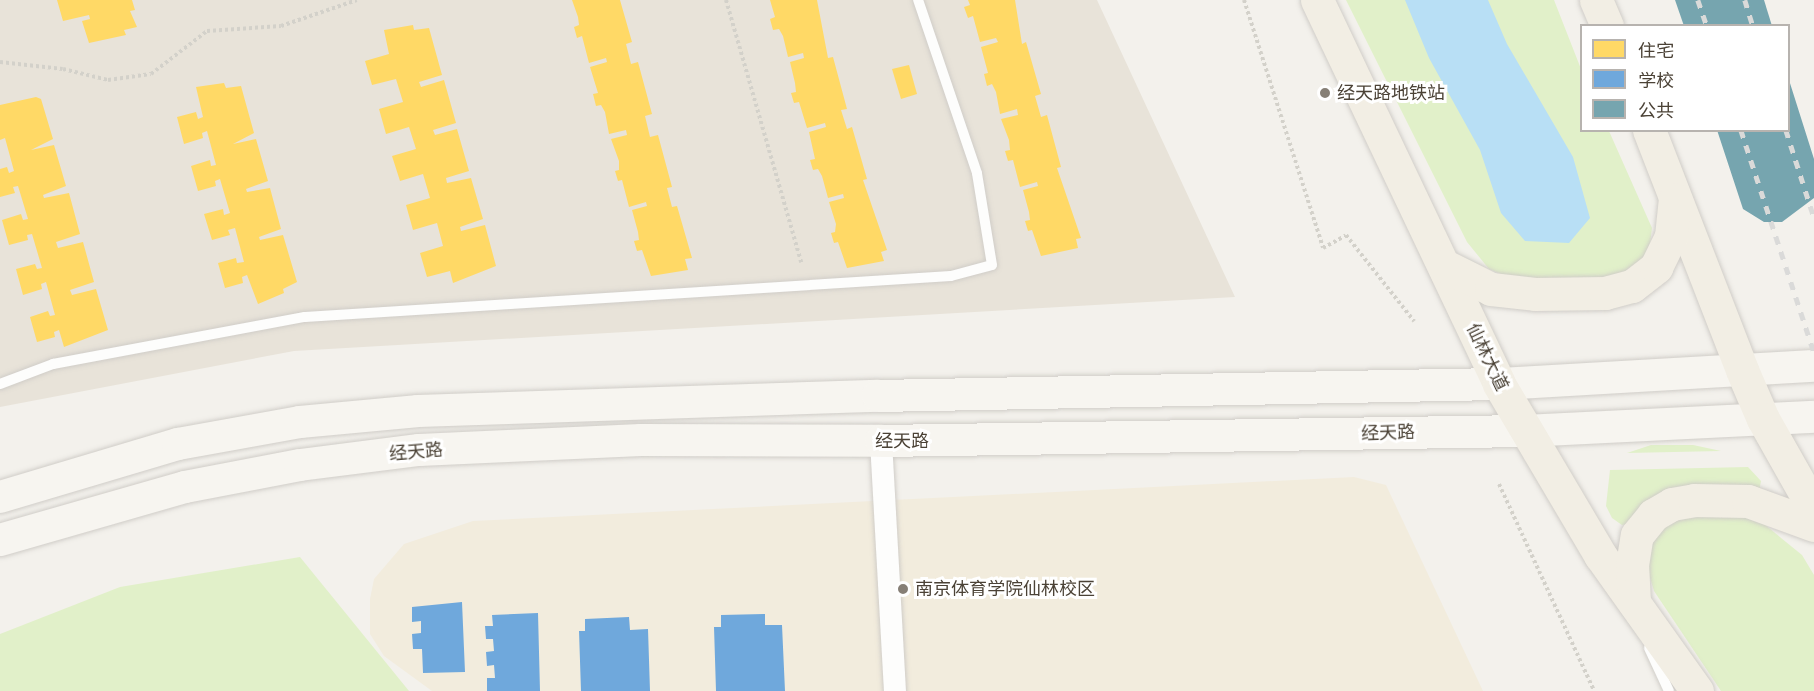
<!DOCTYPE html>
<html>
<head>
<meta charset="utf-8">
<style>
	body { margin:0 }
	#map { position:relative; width:1814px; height:691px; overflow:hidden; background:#f3f1ec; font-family:Raleway,"Noto Sans SC",sans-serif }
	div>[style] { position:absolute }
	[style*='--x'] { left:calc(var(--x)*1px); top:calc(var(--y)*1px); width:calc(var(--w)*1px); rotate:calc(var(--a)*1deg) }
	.residential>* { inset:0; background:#e8e3d9 }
	.education>* { inset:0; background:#f2ecdd }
	.green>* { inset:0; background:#e1f0c9 }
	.water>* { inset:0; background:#b8dff5 }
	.homes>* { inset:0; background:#ffd966 }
	.schools>* { inset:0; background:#6fa8dc }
	.public>* { inset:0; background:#76a5af }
	.path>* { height:4px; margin-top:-2px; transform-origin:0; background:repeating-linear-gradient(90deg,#d3d1ca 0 3px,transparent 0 6px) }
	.roads { filter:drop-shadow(0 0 2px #d0cdc8) drop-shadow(0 0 2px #d0cdc8) }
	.service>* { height:10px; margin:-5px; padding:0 5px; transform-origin:5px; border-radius:5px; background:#fdfdfc }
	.minor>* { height:22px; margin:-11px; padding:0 11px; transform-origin:11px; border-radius:11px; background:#fdfdfc }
	.secondary>* { height:32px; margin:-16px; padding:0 16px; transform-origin:16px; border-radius:16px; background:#f7f5f0 }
	.primary>* { height:33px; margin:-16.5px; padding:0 16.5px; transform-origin:16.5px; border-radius:16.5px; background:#f2eee4 }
	.rail>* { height:4.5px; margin-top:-2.25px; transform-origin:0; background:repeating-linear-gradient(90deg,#dadad9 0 8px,transparent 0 16px) }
	.dots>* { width:16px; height:16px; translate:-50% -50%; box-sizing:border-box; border:3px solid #fff; border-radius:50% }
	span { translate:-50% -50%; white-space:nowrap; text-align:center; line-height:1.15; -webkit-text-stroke:6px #fff; paint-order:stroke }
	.poi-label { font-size:18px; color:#4b4236 }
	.left { translate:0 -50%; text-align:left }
	.street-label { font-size:18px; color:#4b4236 }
	.legend { position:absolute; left:1580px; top:24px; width:210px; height:108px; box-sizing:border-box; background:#fff; border:2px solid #b7b3af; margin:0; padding:8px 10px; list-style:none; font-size:18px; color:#4b4236 }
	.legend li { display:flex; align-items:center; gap:12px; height:30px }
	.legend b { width:30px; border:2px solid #b7b3af }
</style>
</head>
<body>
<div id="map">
	<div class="residential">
		<i style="clip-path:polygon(0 0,1097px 0,1235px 297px,294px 351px,0 407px)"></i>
	</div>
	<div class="education">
		<i style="clip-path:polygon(1354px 477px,1386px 485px,1483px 691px,432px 691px,384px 656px,370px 634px,370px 599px,374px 579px,404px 544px,473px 521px)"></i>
	</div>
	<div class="green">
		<i style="clip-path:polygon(1346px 0,1554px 0,1581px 69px,1582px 130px,1609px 131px,1652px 228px,1649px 251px,1637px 265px,1614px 280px,1515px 280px,1489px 269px,1467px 242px)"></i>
		<i style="clip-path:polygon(1651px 445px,1693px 445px,1721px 451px,1627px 453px)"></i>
		<i style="clip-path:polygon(1748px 467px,1761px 481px,1759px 491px,1622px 525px,1612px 518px,1606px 506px,1610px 470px)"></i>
		<i style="clip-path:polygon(1681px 511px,1753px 515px,1802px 555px,1814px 575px,1814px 691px,1721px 691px,1654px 591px,1647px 568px,1650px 544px,1661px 525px)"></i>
		<i style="clip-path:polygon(300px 557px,409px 691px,0 691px,0 634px,120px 587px)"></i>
	</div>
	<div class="water">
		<i style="clip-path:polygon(1405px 0,1488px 0,1507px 44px,1573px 157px,1590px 218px,1569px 243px,1525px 241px,1501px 213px,1480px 150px,1429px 58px)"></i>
	</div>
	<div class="homes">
		<i style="clip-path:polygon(57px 0,132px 0,135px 10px,130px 11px,137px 27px,124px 30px,126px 35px,89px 43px,82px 21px,90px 19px,89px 15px,63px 21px)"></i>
		<i style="clip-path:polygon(572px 0,620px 0,632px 42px,626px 44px,631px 64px,638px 62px,652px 114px,645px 116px,650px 137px,658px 135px,672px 187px,667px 188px,672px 207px,677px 206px,692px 258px,685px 259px,688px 270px,651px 276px,642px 250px,637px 251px,634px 241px,639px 240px,638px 232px,632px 210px,647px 206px,646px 202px,629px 207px,622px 180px,618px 181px,615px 171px,619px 170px,619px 161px,611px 139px,627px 135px,626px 130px,609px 134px,605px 112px,601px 105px,596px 106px,593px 94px,598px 93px,590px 67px,607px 62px,606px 58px,589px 63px,582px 36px,577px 38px,574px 27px,579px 25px,578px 17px)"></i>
		<i style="clip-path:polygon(770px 0,817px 0,828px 58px,833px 57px,847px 109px,841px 110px,847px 129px,852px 127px,867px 179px,863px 180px,887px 250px,881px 252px,884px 261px,847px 268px,838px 242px,834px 243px,831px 233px,835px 232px,836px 224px,829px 202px,844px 198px,843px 194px,828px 198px,822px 176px,818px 169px,813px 170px,810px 160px,815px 159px,809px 132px,826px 127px,825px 123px,807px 128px,799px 102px,794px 103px,791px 93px,796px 92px,795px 83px,790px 62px,804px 58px,803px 53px,788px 57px,783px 36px,779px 29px,773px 30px,770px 19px,775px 17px)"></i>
		<i style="clip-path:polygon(968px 0,1015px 0,1022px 44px,1026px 42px,1041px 94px,1035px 96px,1041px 117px,1047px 115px,1061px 167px,1057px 168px,1081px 238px,1076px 239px,1078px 248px,1041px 256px,1032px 230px,1028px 231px,1025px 221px,1030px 220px,1029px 212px,1023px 190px,1038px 186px,1037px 182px,1020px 187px,1013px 160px,1008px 161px,1005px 151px,1010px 150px,1009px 140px,1001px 119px,1018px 115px,1017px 109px,1000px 114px,996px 92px,992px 84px,987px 86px,984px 74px,988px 73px,981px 47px,998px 42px,996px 38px,980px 42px,973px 16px,968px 18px,964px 7px,970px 5px)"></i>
		<i style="clip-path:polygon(413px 25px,414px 30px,429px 28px,442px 75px,419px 82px,421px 87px,444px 80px,456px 123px,433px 130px,435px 135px,457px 129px,469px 171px,446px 178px,447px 183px,471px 178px,483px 219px,460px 227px,461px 231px,485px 225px,496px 266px,453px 283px,450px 271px,427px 277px,420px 253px,443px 246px,437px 223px,413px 230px,406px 205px,430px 198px,423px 174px,400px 181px,392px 156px,416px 149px,409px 127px,386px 134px,379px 109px,403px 102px,396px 79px,372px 85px,365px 61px,389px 54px,384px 30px)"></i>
		<i style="clip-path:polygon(909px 65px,917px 94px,901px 99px,892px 69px)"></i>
		<i style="clip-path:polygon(224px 83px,226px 88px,241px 86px,254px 133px,233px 144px,256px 139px,268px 181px,246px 189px,247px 192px,270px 188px,281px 229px,259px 237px,260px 240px,283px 235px,297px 282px,283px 289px,284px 293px,258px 304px,247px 275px,242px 277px,243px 283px,225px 288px,218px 263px,236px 258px,237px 263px,244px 262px,235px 228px,228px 230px,230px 235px,212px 240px,204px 214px,223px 209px,224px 215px,230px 213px,220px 179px,215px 181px,216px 186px,198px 191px,191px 166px,210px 160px,211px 166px,216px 165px,207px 131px,202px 133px,203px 138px,184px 144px,177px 117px,196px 112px,198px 119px,203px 117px,196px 87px)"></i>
		<i style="clip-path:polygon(36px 97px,41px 99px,53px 139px,31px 150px,54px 145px,66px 186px,43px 195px,44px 198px,69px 193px,80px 234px,56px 242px,58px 248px,83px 242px,94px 282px,70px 290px,72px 295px,96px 289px,108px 330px,64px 347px,59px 330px,54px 332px,55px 337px,37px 342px,30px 317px,48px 311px,50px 316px,55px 315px,46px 282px,41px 284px,42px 289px,23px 295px,16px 269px,35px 264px,37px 269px,42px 268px,32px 234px,27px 235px,28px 240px,9px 245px,2px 220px,21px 214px,23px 220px,28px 219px,18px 186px,13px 187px,15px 193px,0 197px,0 169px,7px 167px,9px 173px,14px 171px,5px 138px,0 140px,0 105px)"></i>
	</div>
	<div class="schools">
		<i style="clip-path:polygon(462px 602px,465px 672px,423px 673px,422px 649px,413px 649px,412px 634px,421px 633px,421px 621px,412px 622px,412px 607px)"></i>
		<i style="clip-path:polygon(538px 613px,540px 691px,487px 691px,487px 678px,495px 678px,494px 665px,487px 666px,486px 652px,494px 651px,493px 639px,486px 639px,485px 626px,493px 626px,492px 615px)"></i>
		<i style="clip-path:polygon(765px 614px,765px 625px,782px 625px,785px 691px,716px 691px,714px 627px,721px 627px,721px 615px)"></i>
		<i style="clip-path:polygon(629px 617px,630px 630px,648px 629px,650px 691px,581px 691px,579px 631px,585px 631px,585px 619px)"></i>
	</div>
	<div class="public">
		<i style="clip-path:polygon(1675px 0,1764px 0,1772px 26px,1684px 26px)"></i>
		<i style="clip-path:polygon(1789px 80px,1814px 159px,1814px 198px,1782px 222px,1764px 222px,1743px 209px,1717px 130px,1788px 130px)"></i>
	</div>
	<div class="path">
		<i style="--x:726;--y:0;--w:273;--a:74"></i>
		<i style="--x:1244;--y:0;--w:260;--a:72.3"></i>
		<i style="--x:1323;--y:248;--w:26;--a:-29"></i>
		<i style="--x:1346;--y:235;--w:110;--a:51.7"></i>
		<i style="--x:0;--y:62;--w:63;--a:6.3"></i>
		<i style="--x:63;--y:69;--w:46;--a:13.7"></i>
		<i style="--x:108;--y:80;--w:43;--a:-7.9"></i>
		<i style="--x:151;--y:74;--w:71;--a:-37.5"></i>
		<i style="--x:207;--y:31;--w:74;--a:-3.9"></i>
		<i style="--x:281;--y:26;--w:80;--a:-18.9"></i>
		<i style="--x:1499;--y:484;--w:228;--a:65.3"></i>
	</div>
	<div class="roads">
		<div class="service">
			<i style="--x:0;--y:384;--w:57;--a:-20.7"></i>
			<i style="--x:53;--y:364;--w:256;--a:-10.6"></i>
			<i style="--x:305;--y:317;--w:647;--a:-3.63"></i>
			<i style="--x:951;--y:276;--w:42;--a:-15"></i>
			<i style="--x:992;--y:265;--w:93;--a:-99.3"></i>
			<i style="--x:977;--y:173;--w:183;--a:-108.8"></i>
			<i style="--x:1649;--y:648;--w:47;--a:65.1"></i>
		</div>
		<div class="minor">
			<i style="--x:881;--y:441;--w:250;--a:86.8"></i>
		</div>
		<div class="secondary">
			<i style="--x:0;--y:497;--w:186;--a:-16.6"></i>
			<i style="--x:178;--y:444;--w:124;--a:-10.2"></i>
			<i style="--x:300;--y:422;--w:119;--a:-5.3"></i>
			<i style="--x:418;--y:411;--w:460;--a:-1.9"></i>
			<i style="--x:878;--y:396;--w:621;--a:-1.11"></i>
			<i style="--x:1499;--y:384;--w:316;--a:-3.3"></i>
			<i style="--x:0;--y:540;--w:192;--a:-16"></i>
			<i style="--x:185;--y:487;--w:117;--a:-10.8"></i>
			<i style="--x:300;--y:465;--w:120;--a:-7.2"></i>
			<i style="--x:419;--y:450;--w:222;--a:-2.6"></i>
			<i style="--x:641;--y:440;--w:240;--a:0.2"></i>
			<i style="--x:881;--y:441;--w:644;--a:-0.89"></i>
			<i style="--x:1525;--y:431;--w:289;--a:-2.8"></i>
		</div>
		<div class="primary">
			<i style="--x:1317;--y:0;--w:425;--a:64.6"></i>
			<i style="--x:1499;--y:384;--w:199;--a:59.4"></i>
			<i style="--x:1600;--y:555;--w:167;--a:54.5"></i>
			<i style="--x:1596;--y:0;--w:28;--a:67"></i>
			<i style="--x:1649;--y:130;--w:257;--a:68.8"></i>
			<i style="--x:1742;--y:370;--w:53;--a:66.8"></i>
			<i style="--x:1763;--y:419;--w:103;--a:60.5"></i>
			<i style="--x:1445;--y:266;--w:51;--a:26.6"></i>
			<i style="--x:1491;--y:289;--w:44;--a:6.5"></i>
			<i style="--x:1535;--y:294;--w:70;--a:-0.8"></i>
			<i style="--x:1605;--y:293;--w:28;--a:-15"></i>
			<i style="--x:1632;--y:286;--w:31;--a:-38"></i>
			<i style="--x:1656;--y:267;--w:34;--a:-64"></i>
			<i style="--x:1671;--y:236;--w:37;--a:-84"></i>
			<i style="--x:1634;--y:602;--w:37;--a:-93"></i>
			<i style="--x:1632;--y:565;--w:30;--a:-81"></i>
			<i style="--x:1637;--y:535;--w:26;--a:-51"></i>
			<i style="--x:1653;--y:515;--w:22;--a:-30"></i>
			<i style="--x:1672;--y:504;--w:22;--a:-10"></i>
			<i style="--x:1694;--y:500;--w:54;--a:1.1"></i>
			<i style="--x:1748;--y:501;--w:70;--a:20"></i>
		</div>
	</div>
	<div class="rail">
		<i style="--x:1698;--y:0;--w:28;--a:71"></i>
		<i style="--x:1745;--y:0;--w:27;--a:73"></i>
		<i style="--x:1741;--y:130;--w:234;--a:71.8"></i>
		<i style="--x:1786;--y:130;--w:91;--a:72.2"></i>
	</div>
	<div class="dots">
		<i style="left:1325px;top:93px;background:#867f76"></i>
		<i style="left:903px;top:589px;background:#867f76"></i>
	</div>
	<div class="poi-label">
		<span class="left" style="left:1337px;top:93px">经天路地铁站</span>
		<span class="left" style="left:915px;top:589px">南京体育学院仙林校区</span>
	</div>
	<div class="street-label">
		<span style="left:1487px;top:357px;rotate:64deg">仙林大道</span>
		<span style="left:1388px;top:433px;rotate:-2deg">经天路</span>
		<span style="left:902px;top:441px">经天路</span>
		<span style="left:416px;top:452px;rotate:-5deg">经天路</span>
	</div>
	<ul class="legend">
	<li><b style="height:16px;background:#ffd966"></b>住宅</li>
	<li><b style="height:16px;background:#6fa8dc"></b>学校</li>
	<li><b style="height:16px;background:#76a5af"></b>公共</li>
	</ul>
</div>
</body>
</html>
